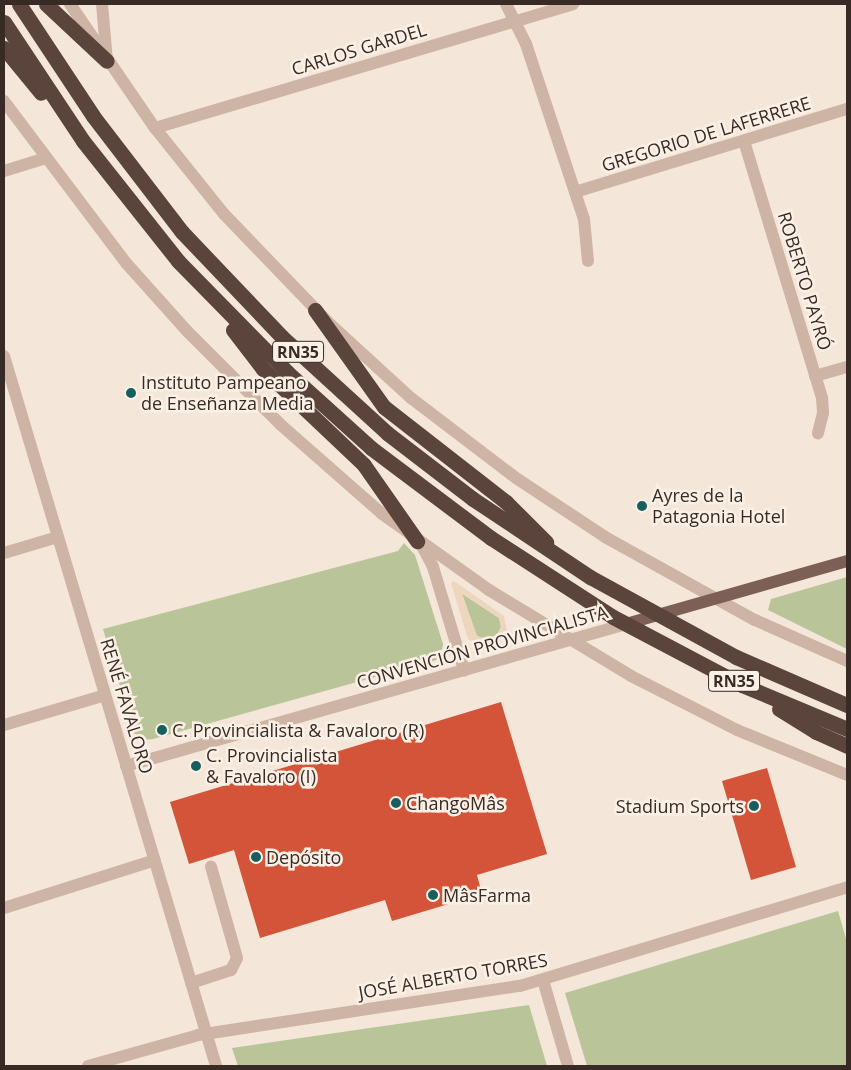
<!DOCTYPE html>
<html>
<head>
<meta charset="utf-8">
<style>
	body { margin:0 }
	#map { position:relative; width:851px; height:1070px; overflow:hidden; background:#f4e6d9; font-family:"Open Sans",sans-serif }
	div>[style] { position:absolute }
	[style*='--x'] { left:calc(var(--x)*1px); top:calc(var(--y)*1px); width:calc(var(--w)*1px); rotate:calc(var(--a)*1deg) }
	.green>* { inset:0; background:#b9c598 }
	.plaza>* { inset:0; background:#eed6be }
	.building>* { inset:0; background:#d35439 }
	.minor>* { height:12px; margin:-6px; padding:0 6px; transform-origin:6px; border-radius:6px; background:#cdb4a4 }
	.major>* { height:12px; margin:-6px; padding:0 6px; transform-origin:6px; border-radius:6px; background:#7c6056 }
	.highway>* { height:15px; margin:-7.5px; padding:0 7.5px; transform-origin:7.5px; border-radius:7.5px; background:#5a443c }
	.dots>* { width:14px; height:14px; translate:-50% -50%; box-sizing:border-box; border:2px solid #fbf0e6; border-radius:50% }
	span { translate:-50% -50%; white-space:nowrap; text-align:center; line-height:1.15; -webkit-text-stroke:5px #fbf0e6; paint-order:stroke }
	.shield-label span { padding:1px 4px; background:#fbf0e6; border:1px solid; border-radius:4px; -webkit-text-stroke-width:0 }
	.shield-label { font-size:16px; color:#382b26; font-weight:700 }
	.street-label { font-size:18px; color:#382b26 }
	.poi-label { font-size:18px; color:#382b26 }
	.left { translate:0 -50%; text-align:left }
	.right { translate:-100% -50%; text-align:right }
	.frame { position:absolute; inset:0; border:5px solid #382b26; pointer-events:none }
</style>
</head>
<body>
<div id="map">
	<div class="green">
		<i style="clip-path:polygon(404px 543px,415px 555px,443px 644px,441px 655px,436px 660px,153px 739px,143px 740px,134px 733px,103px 629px,398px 551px)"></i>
		<i style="clip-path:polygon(847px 577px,847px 649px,768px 610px,771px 599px)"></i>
		<i style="clip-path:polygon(461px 593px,499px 618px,501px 627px,497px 635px,485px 639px,477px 636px)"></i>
		<i style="clip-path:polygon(838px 911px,847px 942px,847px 1066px,587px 1066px,565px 993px)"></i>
		<i style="clip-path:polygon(529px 1005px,547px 1066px,238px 1066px,232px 1048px)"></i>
	</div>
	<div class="plaza">
		<i style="clip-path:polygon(evenodd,454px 581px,504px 616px,507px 631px,499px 643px,482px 647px,468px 639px,451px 583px,454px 581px,462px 593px,499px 618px,501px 627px,497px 635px,485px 639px,477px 636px,462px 593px)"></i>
	</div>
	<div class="building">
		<i style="clip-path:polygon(501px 702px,547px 854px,477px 875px,482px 894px,392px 921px,385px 900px,260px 938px,234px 850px,189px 864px,170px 802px)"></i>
		<i style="clip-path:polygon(767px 768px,796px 867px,751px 880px,722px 781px)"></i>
	</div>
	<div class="minor">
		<i style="--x:70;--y:4;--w:150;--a:55.6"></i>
		<i style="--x:155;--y:128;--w:110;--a:51.3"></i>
		<i style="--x:224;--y:214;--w:154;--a:46.1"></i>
		<i style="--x:331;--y:325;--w:108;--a:42.4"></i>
		<i style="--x:411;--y:398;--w:132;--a:37.3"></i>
		<i style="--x:516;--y:478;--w:107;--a:33.5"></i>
		<i style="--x:605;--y:537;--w:171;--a:29"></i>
		<i style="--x:755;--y:620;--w:101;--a:24"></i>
		<i style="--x:102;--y:4;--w:57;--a:85"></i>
		<i style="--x:506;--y:4;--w:45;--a:63.4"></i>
		<i style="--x:526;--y:44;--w:184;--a:71.7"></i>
		<i style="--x:584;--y:219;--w:42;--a:84.6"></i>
		<i style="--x:4;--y:101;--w:204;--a:53"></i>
		<i style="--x:127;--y:264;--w:90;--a:48.2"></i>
		<i style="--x:187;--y:331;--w:133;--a:45"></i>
		<i style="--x:281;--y:425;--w:133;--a:41.3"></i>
		<i style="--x:381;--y:513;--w:133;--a:35.5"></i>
		<i style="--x:489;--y:590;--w:166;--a:31.2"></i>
		<i style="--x:631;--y:676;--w:119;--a:27"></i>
		<i style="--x:737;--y:730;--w:119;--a:22.2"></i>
		<i style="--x:155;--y:128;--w:436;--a:-16.5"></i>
		<i style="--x:744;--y:141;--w:269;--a:73.1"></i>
		<i style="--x:822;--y:398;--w:15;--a:86"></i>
		<i style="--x:823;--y:413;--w:21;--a:104"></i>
		<i style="--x:4;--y:171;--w:44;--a:-17.2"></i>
		<i style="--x:575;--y:192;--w:284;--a:-17"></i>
		<i style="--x:4;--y:356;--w:741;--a:73.37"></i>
		<i style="--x:815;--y:376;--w:33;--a:-16"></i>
		<i style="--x:422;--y:546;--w:24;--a:62"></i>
		<i style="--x:433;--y:567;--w:108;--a:73.2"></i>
		<i style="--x:4;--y:553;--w:56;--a:-16.5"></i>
		<i style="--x:4;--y:725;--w:105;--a:-16.5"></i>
		<i style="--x:126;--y:766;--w:520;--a:-15.85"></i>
		<i style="--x:4;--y:908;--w:158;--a:-17.6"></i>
		<i style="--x:543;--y:980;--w:90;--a:73.8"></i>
		<i style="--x:191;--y:983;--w:42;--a:-18"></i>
		<i style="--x:231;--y:970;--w:13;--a:-63"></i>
		<i style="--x:237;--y:958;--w:95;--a:-105.9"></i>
		<i style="--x:88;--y:1066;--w:114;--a:-15.7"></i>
		<i style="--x:198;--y:1035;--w:326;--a:-8.7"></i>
		<i style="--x:520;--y:986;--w:342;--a:-16.8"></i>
	</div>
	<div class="major">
		<i style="--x:626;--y:624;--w:230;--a:-15.9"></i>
	</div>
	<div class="highway">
		<i style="--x:19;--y:4;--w:134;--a:56.5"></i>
		<i style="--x:93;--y:116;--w:146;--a:52.5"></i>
		<i style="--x:182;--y:232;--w:145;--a:46.4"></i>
		<i style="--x:282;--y:337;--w:142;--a:42.4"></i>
		<i style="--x:387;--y:433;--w:108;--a:37.5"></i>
		<i style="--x:473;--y:499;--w:141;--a:33.7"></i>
		<i style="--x:590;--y:577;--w:166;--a:28.7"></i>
		<i style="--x:736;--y:657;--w:121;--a:23.4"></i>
		<i style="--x:46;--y:4;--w:83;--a:43.1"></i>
		<i style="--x:4;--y:22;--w:143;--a:56.4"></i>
		<i style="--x:83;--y:141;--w:153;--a:51.6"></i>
		<i style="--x:178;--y:261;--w:156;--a:45.5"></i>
		<i style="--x:287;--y:372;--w:113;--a:42.1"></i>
		<i style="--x:371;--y:448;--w:150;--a:36.9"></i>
		<i style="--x:491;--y:538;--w:145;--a:32.9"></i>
		<i style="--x:613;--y:617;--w:146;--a:27.8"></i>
		<i style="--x:742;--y:685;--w:114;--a:22.7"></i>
		<i style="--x:4;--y:48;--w:58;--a:50.6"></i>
		<i style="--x:315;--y:310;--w:119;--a:54.6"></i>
		<i style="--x:384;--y:407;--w:155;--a:37.9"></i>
		<i style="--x:506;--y:502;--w:57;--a:45"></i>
		<i style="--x:233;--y:330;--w:49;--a:52.4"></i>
		<i style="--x:263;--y:369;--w:139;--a:43.5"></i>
		<i style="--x:364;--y:465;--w:93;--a:55.1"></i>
		<i style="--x:779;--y:709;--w:44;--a:31.9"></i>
		<i style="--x:816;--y:732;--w:34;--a:24"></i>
	</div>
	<div class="dots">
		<i style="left:131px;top:393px;background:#175e5e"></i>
		<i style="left:642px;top:506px;background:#175e5e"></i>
		<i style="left:162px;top:730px;background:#175e5e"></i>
		<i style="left:196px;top:766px;background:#175e5e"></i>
		<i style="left:396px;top:803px;background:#175e5e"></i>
		<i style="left:754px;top:806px;background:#175e5e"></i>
		<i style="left:256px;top:857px;background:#175e5e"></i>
		<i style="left:433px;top:895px;background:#175e5e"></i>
	</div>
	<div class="shield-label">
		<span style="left:298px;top:352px">RN35</span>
		<span style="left:734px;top:681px">RN35</span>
	</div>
	<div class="street-label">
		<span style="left:359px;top:49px;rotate:-17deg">CARLOS GARDEL</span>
		<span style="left:706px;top:134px;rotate:-17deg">GREGORIO DE LAFERRERE</span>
		<span style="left:805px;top:281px;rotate:73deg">ROBERTO PAYRÓ</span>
		<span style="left:482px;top:647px;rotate:-16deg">CONVENCIÓN PROVINCIALISTA</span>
		<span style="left:127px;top:706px;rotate:73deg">RENÉ FAVALORO</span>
		<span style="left:453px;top:976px;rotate:-10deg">JOSÉ ALBERTO TORRES</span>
	</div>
	<div class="poi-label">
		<span class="left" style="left:141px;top:393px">Instituto Pampeano<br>de Enseñanza Media</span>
		<span class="left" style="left:652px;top:506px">Ayres de la<br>Patagonia Hotel</span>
		<span class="left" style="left:172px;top:730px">C. Provincialista &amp; Favaloro (R)</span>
		<span class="left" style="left:206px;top:766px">C. Provincialista<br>&amp; Favaloro (I)</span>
		<span class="left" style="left:406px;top:803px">ChangoMâs</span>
		<span class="right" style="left:744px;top:806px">Stadium Sports</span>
		<span class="left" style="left:266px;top:857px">Depósito</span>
		<span class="left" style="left:443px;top:895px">MâsFarma</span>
	</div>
	<div class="frame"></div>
</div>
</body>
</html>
